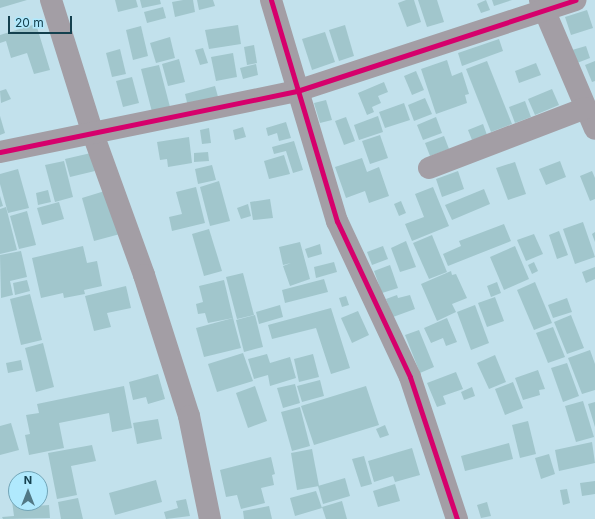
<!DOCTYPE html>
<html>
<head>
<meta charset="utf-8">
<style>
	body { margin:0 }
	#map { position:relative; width:595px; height:519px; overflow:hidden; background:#c2e1ec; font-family:Inter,sans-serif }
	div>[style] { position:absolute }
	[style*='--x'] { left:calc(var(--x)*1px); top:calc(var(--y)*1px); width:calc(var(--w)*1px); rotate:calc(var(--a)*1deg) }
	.building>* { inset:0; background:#a1c6cc }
	.minor>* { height:22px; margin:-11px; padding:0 11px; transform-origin:11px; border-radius:11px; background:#a39ea5 }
	.cycleway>* { height:5px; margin:-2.5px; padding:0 2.5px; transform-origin:2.5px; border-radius:2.5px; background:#d6006c }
	span { translate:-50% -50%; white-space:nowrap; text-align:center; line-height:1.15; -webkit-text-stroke:3.5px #b0e9fd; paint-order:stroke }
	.north { position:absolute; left:8px; top:471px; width:40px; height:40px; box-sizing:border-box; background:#b0e9fd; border:1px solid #72a5b7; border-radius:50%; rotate:0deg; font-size:11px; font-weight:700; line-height:16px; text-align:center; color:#14404e }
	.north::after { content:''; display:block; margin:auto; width:14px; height:18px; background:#517885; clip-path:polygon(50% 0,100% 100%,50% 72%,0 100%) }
	.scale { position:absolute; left:8px; top:16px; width:64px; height:18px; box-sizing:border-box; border:2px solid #14404e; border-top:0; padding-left:5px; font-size:12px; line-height:14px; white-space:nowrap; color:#14404e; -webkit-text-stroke:3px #b0e9fd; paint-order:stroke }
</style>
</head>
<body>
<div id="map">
	<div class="building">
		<i style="clip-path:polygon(0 0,27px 0,0 8px)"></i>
		<i style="clip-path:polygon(115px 0,136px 0,138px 7px,118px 12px)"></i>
		<i style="clip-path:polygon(140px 0,160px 0,161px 4px,142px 8px)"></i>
		<i style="clip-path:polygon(183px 0,193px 0,195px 12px,175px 17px,172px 2px)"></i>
		<i style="clip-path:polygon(197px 0,213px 0,215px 6px,199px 10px)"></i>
		<i style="clip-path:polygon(406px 0,414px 0,421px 22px,407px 27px,398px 3px)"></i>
		<i style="clip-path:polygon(418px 0,437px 0,444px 22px,427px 27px)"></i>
		<i style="clip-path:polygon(486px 0,490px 10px,481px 13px,477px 4px)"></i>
		<i style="clip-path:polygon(492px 0,512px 0,494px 6px)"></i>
		<i style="clip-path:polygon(163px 7px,166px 18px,147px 23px,144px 12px)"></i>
		<i style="clip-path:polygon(587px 10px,593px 28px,571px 35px,565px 17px)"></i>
		<i style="clip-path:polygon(36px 24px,50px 70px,34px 74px,27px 53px,11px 58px,6px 41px,0 43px,0 35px)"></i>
		<i style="clip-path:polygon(238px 25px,241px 44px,209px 49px,205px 30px)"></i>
		<i style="clip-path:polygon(345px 25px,354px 56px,339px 61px,329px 30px)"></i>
		<i style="clip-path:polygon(141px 26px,148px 56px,133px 60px,126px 30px)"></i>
		<i style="clip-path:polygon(325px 32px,335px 62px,312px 70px,302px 39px)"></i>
		<i style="clip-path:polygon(170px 37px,175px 58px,156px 63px,150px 43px)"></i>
		<i style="clip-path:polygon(499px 39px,503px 51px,462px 66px,458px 53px)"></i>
		<i style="clip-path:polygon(254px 45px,257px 63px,247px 65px,244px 47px)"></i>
		<i style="clip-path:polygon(586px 46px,590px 58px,577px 63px,572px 50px)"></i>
		<i style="clip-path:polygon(203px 48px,208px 63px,200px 65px,195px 50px)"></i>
		<i style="clip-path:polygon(120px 49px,126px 74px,112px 77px,106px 53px)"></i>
		<i style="clip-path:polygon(233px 53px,237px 77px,216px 81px,211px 57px)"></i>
		<i style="clip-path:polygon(179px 59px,185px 82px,168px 86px,162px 64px)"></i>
		<i style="clip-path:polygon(447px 60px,452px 76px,462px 72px,469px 94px,465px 95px,467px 103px,436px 114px,421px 69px)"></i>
		<i style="clip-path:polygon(487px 61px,512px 124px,491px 132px,466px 69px)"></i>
		<i style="clip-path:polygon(595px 61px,595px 81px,592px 82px,585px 65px)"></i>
		<i style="clip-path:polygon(536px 63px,541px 75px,519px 83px,515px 71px)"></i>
		<i style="clip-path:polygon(256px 64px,258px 75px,243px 79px,240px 68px)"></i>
		<i style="clip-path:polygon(159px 65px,170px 107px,152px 112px,141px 69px)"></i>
		<i style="clip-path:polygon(416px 71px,424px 90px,412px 95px,404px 76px)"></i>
		<i style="clip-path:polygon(132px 77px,139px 103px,123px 107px,116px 81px)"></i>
		<i style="clip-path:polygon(384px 82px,388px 92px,378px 96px,381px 103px,372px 107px,374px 112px,367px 115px,358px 93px)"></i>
		<i style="clip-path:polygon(215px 86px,220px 104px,189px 111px,185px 94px)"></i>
		<i style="clip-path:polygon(6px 89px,11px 99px,1px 103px,0 91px)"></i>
		<i style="clip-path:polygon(552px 89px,559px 105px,535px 115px,528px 99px)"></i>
		<i style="clip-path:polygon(425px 98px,432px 114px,414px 121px,408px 105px)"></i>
		<i style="clip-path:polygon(326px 100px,332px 120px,320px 123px,314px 103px)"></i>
		<i style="clip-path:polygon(525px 101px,531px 117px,515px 123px,509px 107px)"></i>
		<i style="clip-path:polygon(404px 103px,410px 120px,385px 128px,379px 112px)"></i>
		<i style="clip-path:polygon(0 116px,5px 133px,0 135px)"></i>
		<i style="clip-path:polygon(378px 116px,383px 132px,359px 140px,354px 125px)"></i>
		<i style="clip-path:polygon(346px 117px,355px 141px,344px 145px,335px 121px)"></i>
		<i style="clip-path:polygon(436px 117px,442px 133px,423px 140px,417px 125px)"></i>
		<i style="clip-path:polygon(286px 122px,291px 138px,279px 141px,277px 133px,268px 136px,266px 128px)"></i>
		<i style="clip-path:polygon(483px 124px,487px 135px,472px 140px,468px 130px)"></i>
		<i style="clip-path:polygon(243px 127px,246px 137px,235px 140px,233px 130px)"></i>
		<i style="clip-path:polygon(209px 128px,211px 143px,202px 144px,200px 130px)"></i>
		<i style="clip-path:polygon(380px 135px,388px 158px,370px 164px,362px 141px)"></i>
		<i style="clip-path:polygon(444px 136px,449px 149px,430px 156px,425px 143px)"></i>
		<i style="clip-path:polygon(189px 137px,192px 163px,168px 167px,167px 159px,160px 160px,157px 142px)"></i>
		<i style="clip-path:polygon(294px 141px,303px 170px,293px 173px,286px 151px,274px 154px,272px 147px)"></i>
		<i style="clip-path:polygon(208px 152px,209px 161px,194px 162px,194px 153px)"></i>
		<i style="clip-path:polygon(91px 153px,95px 171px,70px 177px,65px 159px)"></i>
		<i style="clip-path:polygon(284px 155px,290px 174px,269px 179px,264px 161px)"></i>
		<i style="clip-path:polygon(362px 158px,367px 172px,379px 167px,389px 196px,369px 203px,365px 191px,346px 198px,335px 167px)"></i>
		<i style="clip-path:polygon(64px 161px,73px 197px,55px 202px,45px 165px)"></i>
		<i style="clip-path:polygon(560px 161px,566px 177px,546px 185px,539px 169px)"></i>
		<i style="clip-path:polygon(515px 162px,526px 194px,508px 200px,496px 168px)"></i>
		<i style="clip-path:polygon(212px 165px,216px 180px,198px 184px,195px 169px)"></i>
		<i style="clip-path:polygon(18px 169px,29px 208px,8px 213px,0 184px,0 174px)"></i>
		<i style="clip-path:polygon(458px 171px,464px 189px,442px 197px,436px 179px)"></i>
		<i style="clip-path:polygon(592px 171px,595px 178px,595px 199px,590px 201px,580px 176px)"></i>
		<i style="clip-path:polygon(219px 181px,230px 221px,210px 226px,200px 187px)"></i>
		<i style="clip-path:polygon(196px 187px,205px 223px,172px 231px,169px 217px,182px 214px,176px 192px)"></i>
		<i style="clip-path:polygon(433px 187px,449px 226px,412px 241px,405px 224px,424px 217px,415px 194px)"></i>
		<i style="clip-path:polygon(484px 189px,490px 204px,452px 220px,445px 205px)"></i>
		<i style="clip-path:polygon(48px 190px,51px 202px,38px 205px,36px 193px)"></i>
		<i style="clip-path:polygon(108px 190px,120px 234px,94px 241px,82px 198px)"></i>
		<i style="clip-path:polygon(0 196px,3px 206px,0 207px)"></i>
		<i style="clip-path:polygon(270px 199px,273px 218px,253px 220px,250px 202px)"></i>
		<i style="clip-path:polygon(401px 201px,406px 213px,399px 216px,394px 204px)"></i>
		<i style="clip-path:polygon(59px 202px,64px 219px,42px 225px,37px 208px)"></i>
		<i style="clip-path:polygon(248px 204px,251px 216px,241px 219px,237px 208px)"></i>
		<i style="clip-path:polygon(6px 207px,17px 250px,0 254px,0 209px)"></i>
		<i style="clip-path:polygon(27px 211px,36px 245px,19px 249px,10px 216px)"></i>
		<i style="clip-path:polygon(583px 222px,595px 257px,575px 264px,563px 229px)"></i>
		<i style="clip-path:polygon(504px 224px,511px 241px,448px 266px,443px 254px,461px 246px,459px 241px)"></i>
		<i style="clip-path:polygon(209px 229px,222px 271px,204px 276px,192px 234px)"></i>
		<i style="clip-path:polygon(559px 231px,568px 255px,557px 259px,549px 235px)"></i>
		<i style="clip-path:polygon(595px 232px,595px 242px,592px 234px)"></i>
		<i style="clip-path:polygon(534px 234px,543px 254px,526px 261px,517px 240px)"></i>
		<i style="clip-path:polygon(432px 235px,447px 272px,429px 279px,413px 243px)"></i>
		<i style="clip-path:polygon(406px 241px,416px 267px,400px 272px,391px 248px)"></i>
		<i style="clip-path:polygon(300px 242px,310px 279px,290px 286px,283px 266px,291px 263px,283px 265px,279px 247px)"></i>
		<i style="clip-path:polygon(320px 244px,322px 254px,308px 258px,305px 249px)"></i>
		<i style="clip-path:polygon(83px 246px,87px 263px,97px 261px,102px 286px,84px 290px,85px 294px,64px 298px,63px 293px,41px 298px,32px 258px)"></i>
		<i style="clip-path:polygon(383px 246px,388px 259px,372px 265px,367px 252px)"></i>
		<i style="clip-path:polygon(515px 246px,529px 279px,504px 290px,490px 257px)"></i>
		<i style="clip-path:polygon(21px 251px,27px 277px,10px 281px,13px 295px,1px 298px,0 255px)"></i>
		<i style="clip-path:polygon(334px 262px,337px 272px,316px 278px,314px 267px)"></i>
		<i style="clip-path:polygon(534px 262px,538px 271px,532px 274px,528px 265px)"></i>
		<i style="clip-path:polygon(390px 265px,398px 288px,382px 293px,374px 271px)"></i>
		<i style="clip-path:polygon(595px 267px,595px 279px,586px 283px,582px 272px)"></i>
		<i style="clip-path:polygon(451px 271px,452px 275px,456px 274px,467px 298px,452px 304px,456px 312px,437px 321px,421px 284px)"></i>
		<i style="clip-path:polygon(243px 273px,254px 315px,237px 319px,226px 277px)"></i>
		<i style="clip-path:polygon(324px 279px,328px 292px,285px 303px,282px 290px)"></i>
		<i style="clip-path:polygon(27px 280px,30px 291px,15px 295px,13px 283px)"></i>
		<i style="clip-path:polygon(224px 280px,233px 318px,208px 323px,205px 313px,198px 314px,196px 304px,203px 302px,199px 286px)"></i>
		<i style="clip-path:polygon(497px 282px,501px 293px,491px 297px,487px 286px)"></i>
		<i style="clip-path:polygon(535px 282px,552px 323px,534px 330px,517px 290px)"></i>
		<i style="clip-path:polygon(126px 286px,131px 308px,107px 313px,111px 327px,94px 331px,85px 296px)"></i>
		<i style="clip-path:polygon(30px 294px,42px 340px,21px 345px,10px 299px)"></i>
		<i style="clip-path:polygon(397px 295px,398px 298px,410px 295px,415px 309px,393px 317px,386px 299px)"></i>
		<i style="clip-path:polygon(346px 296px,349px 305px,342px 307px,339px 298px)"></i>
		<i style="clip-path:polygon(495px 297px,504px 321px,487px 327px,478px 303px)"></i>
		<i style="clip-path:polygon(567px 298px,572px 312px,553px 318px,548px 305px)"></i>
		<i style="clip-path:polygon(280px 305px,283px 317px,259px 324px,256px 312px)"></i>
		<i style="clip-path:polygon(475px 305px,489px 343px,471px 350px,457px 312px)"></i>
		<i style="clip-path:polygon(331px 308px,350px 368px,331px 374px,316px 328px,272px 339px,268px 325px)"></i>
		<i style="clip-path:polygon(358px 311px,369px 335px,352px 343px,341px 318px)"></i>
		<i style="clip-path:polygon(255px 315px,263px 347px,244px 352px,236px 320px)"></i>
		<i style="clip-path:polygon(571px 315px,584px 348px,567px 354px,554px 322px)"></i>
		<i style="clip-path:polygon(233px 318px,241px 348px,204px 357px,196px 328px)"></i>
		<i style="clip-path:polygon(447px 318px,457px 342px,446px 346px,443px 338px,431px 343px,424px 328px)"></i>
		<i style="clip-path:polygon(553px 327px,565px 357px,548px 363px,536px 333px)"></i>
		<i style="clip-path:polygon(419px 330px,434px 367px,420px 373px,405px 335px)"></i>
		<i style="clip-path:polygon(43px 343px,54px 387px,36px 392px,25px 348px)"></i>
		<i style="clip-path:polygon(590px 350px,595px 364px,595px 390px,582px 394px,568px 358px)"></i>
		<i style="clip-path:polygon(243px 353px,253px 381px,217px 392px,208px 364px)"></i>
		<i style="clip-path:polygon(267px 354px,270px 363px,290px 357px,296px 378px,270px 386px,268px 375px,254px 379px,248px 359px)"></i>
		<i style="clip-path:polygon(313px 354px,319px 377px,299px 382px,294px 359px)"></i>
		<i style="clip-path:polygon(495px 355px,506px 382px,489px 389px,477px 363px)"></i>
		<i style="clip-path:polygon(21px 360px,23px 370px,8px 373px,6px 363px)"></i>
		<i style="clip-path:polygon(567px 363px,579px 396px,563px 402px,551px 368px)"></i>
		<i style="clip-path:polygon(538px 370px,545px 389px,539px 390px,540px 395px,523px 400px,515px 378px)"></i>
		<i style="clip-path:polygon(456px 372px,463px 389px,443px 396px,446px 404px,437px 407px,427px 383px)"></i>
		<i style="clip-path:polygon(158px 374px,165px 399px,148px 404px,146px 397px,133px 400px,129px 382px)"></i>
		<i style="clip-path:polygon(320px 380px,324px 396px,302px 402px,297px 386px)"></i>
		<i style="clip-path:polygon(513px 382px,523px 408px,505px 415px,495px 389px)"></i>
		<i style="clip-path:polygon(295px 384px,300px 403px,283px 408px,277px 388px)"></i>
		<i style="clip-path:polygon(124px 386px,132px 428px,112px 432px,109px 413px,59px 423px,64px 448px,29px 455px,25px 435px,30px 434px,26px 415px,39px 413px,37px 404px)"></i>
		<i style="clip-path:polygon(255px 386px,267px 421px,248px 428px,236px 393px)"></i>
		<i style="clip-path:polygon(366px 386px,379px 425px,314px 445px,301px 406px)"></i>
		<i style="clip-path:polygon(472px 387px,475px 396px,464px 400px,461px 392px)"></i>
		<i style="clip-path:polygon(583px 401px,594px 437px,576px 442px,565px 406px)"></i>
		<i style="clip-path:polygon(595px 402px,595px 427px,588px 404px)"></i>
		<i style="clip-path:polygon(300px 407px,310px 446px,292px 451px,281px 412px)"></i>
		<i style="clip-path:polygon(158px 419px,162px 439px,137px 444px,133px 423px)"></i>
		<i style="clip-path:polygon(528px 421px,536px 454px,520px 458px,512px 425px)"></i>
		<i style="clip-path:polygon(11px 423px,19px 450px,0 455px,0 426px)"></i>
		<i style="clip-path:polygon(385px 425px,389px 435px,380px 438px,376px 429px)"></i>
		<i style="clip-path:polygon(592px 442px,595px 463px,559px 471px,555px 450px)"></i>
		<i style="clip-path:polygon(509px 443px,513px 459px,465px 471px,461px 456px)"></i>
		<i style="clip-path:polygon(92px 445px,96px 461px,71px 466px,77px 495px,57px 499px,48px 453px)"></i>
		<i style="clip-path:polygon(412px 448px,420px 475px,395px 482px,393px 476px,374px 482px,368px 461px)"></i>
		<i style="clip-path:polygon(312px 449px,319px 486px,297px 490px,291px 453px)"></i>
		<i style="clip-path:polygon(549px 454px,555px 474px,541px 479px,535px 458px)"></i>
		<i style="clip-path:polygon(364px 456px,372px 484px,361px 487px,352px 459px)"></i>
		<i style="clip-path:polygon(271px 457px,275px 474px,272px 475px,274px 485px,261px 488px,265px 503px,241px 509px,237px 495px,226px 497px,220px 470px)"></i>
		<i style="clip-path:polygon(345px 478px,350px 496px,323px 504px,318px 486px)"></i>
		<i style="clip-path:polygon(156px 480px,162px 502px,115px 515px,109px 493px)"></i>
		<i style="clip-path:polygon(595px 481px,595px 494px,582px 496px,580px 483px)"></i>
		<i style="clip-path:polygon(395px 484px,400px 501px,378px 507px,373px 491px)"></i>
		<i style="clip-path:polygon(567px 489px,570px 503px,563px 505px,560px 490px)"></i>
		<i style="clip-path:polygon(316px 491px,322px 508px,295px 516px,290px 498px)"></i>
		<i style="clip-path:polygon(78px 498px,83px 519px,61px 519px,58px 502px)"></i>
		<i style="clip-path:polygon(186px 499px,190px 516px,166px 519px,164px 512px,178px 508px,176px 501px)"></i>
		<i style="clip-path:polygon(12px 501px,35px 503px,35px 506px,49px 505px,50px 518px,3px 519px,2px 517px,14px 516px)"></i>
		<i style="clip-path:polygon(342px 501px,347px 519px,326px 519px,322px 507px)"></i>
		<i style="clip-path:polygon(487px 502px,491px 516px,481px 518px,477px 505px)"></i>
		<i style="clip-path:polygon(269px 506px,272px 519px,244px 519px,243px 511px)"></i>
	</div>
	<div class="minor">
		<i style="--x:51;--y:0;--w:140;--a:72.6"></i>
		<i style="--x:93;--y:134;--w:150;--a:70.1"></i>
		<i style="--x:144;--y:275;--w:148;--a:72.3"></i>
		<i style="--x:189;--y:416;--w:105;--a:78.5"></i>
		<i style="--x:271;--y:0;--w:231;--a:73.4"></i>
		<i style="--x:337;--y:221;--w:172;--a:64.9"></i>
		<i style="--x:410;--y:377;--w:150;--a:71.7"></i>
		<i style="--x:540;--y:0;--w:140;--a:66.9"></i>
		<i style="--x:0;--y:152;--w:303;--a:-11.6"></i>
		<i style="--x:297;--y:91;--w:293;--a:-18.1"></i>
		<i style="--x:429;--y:168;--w:167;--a:-21"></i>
	</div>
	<div class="cycleway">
		<i style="--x:271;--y:0;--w:231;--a:73.4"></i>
		<i style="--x:337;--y:221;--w:172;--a:64.9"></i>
		<i style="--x:410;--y:377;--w:150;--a:71.7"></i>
		<i style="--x:0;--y:152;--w:303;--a:-11.6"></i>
		<i style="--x:297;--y:91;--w:293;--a:-18.1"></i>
	</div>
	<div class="north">N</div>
	<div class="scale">20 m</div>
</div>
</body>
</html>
